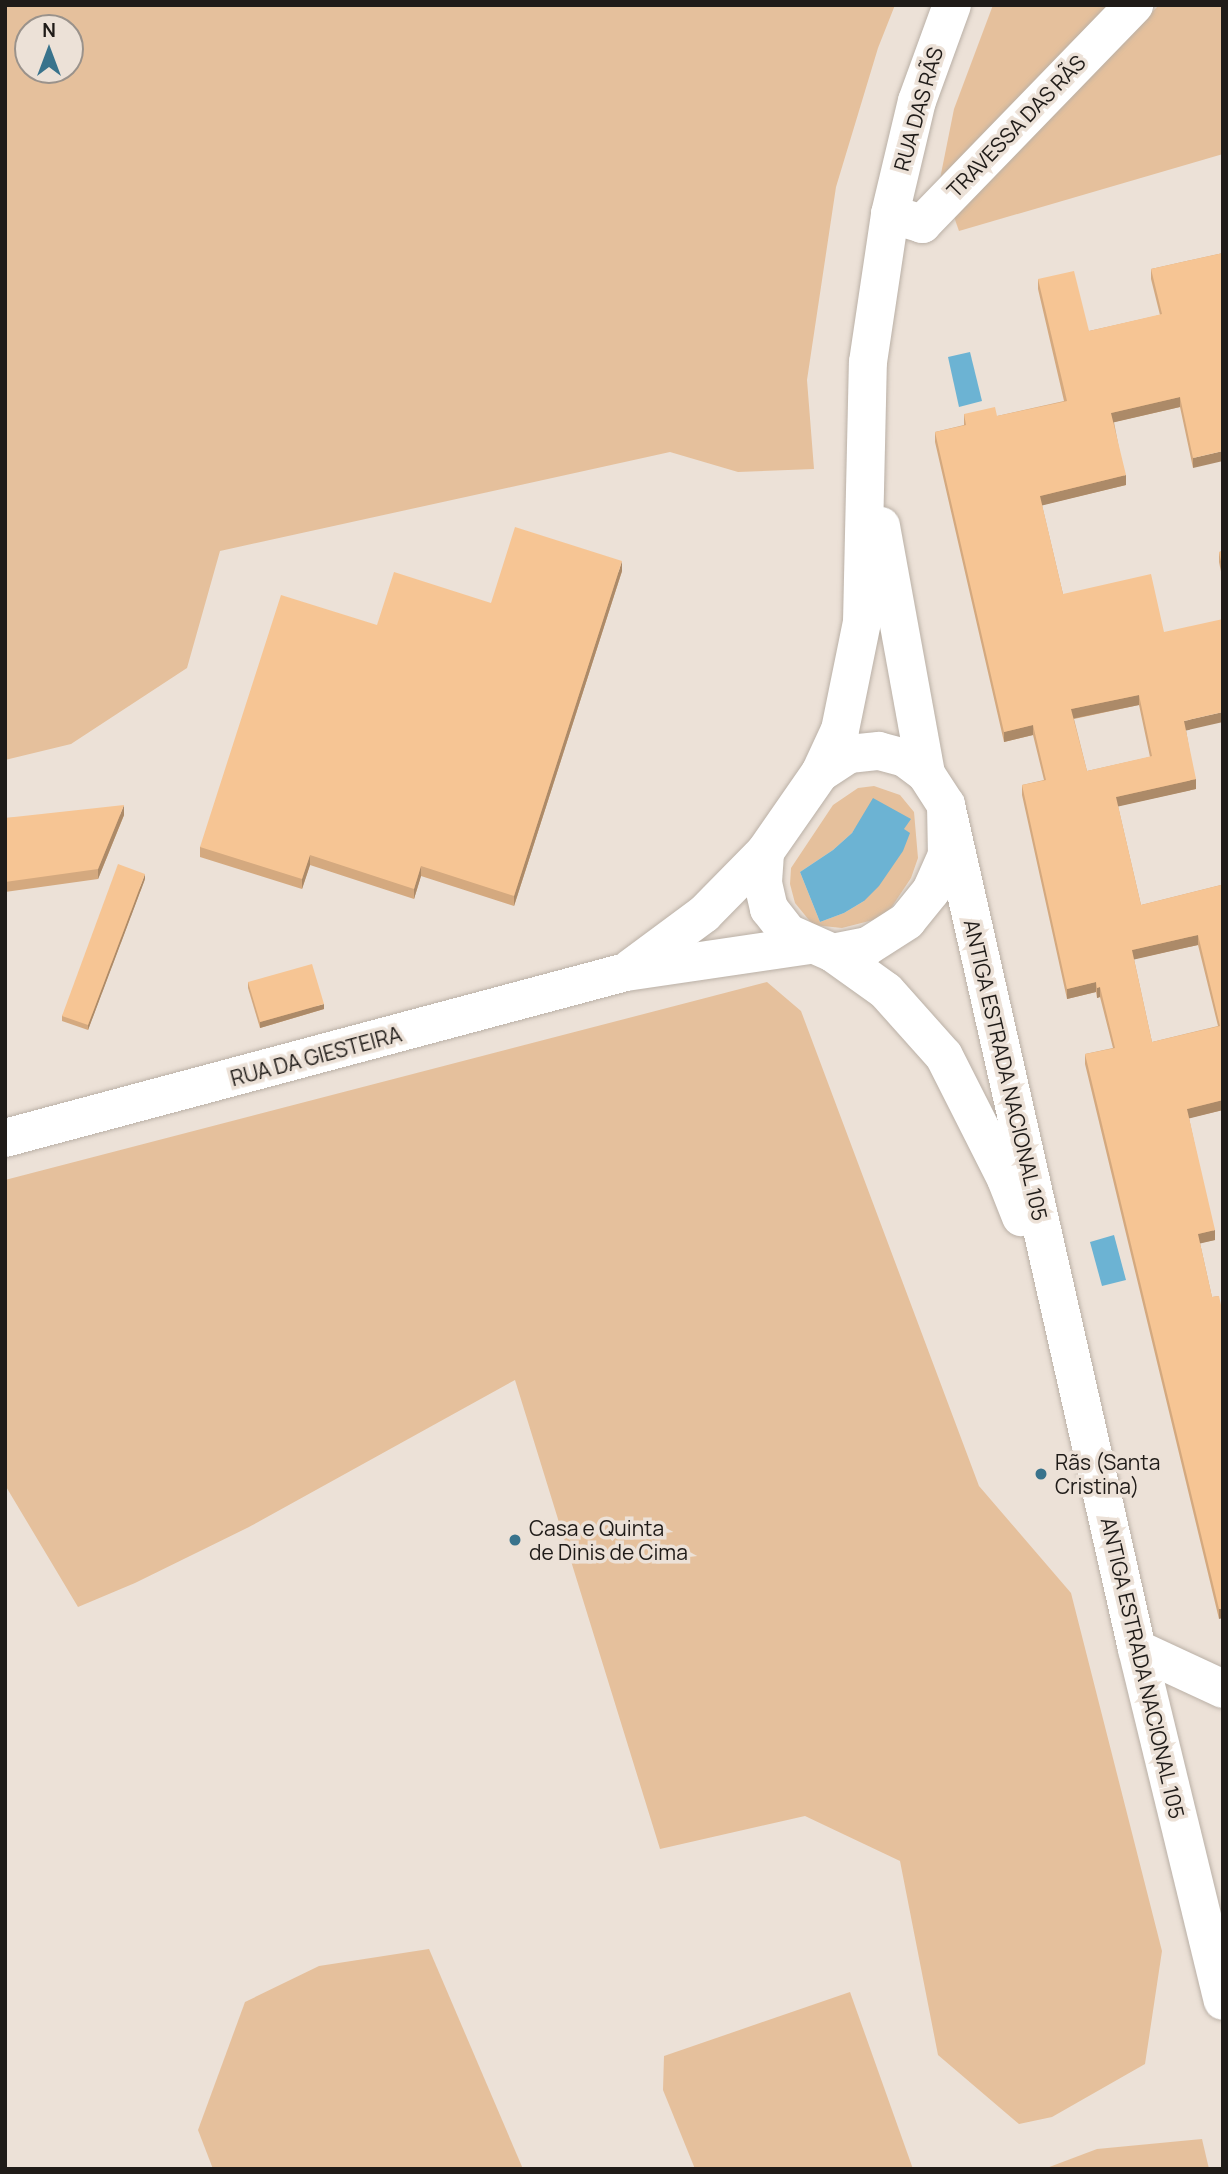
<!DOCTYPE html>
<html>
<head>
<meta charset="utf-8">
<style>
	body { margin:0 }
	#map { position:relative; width:1228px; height:2174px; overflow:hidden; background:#ece1d7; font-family:Manrope,sans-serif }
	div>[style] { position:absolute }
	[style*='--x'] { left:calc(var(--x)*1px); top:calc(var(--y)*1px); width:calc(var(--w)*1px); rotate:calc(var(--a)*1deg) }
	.green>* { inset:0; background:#e5c09c }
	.water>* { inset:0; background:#6cb3d3 }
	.roads { filter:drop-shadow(0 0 2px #bab0a6) drop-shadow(0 0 2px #bab0a6) }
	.minor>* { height:38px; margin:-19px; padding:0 19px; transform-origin:19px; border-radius:19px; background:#fff }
	.tertiary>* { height:38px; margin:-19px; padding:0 19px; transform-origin:19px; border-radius:19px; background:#fff }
	.secondary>* { height:38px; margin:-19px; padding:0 19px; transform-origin:19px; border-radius:19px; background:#fff }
	.wall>* { inset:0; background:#d4a97f }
	.shaded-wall>* { inset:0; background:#ac8a68 }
	.building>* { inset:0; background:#f6c594 }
	.dots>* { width:19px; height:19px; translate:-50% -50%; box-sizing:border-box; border:4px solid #ece1d7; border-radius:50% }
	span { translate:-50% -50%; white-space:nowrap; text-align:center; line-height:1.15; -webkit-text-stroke:7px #ece1d7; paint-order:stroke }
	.street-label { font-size:21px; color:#1f1b18 }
	.poi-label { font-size:21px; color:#1f1b18 }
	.left { translate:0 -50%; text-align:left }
	.frame { position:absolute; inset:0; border:7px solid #1f1b18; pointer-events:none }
	.north { position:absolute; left:14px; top:14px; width:70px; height:70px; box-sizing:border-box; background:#ece1d7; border:2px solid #9a928b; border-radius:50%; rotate:0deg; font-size:19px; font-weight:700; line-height:28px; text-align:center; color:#1f1b18 }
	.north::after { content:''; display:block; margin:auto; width:24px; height:32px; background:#39738c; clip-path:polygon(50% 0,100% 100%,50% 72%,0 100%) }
</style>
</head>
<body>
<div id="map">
	<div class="green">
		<i style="clip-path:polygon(evenodd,5px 5px,895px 5px,878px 48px,836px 187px,807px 380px,814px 469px,738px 472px,670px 452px,220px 551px,187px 668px,71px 744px,5px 760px,5px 5px,70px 28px,70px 70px,28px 70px,28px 28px,70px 28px)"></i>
		<i style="clip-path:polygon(993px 5px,1122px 5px,937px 194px,954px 109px)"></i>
		<i style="clip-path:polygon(1159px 5px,1223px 5px,1223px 154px,959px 231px,953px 214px)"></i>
		<i style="clip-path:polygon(evenodd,874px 786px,900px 795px,914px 812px,918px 858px,911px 878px,891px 908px,877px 919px,842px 928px,813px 925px,795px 903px,790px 884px,791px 868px,833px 805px,858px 788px,874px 786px,863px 817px,864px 901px,844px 913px,820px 922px,800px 872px,833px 850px,852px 833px,863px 817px)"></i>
		<i style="clip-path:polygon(767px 982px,801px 1011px,979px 1486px,1071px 1593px,1162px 1951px,1145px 2064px,1052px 2117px,1019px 2124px,938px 2055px,900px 1861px,805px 1816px,660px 1849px,515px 1380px,249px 1527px,135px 1583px,78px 1607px,5px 1485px,5px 1180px)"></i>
		<i style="clip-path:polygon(429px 1949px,523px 2169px,213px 2169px,198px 2130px,245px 2002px,319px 1966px)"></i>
		<i style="clip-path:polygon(850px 1992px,913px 2169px,695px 2169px,663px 2090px,664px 2056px)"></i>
		<i style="clip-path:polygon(1202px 2139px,1209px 2169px,1044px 2169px,1097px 2149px)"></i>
	</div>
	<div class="water">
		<i style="clip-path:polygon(970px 352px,982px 401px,959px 407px,948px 357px)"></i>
		<i style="clip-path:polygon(873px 798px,911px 819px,904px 829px,910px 833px,903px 851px,879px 886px,864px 901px,844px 913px,820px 922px,800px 872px,833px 850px,852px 833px)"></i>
		<i style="clip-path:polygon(1114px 1235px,1126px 1280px,1102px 1286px,1090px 1242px)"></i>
	</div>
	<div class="roads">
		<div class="minor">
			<i style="--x:890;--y:214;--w:34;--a:17"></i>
			<i style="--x:922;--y:224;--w:305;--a:-45.9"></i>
		</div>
		<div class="tertiary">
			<i style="--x:1137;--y:1649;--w:95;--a:24.9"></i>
		</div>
		<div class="secondary">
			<i style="--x:881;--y:526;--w:252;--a:79.7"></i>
			<i style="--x:820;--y:773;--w:47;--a:-65.1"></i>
			<i style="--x:840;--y:730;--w:110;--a:-78.5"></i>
			<i style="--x:862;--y:622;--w:260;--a:-88.7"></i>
			<i style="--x:868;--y:362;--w:150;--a:-81.5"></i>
			<i style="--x:890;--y:214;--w:116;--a:-76.6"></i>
			<i style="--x:917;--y:101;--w:102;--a:-70"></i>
			<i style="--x:946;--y:805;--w:865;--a:77.25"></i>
			<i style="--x:1137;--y:1649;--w:362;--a:76.3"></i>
			<i style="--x:833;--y:953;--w:65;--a:35.6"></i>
			<i style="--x:886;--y:991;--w:87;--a:48.3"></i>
			<i style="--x:944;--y:1056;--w:138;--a:63.2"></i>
			<i style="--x:1006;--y:1179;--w:41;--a:68.5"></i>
			<i style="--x:631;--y:968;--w:91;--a:-36.5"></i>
			<i style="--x:704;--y:914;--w:87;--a:-45.5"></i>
			<i style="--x:765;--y:852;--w:96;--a:-55.2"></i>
			<i style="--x:820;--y:773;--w:35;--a:-33"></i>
			<i style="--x:849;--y:754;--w:30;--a:-6"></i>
			<i style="--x:879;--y:751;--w:27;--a:15"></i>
			<i style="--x:905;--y:758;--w:26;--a:37"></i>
			<i style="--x:926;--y:774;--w:37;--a:57"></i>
			<i style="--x:946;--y:805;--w:50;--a:88.9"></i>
			<i style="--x:947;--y:855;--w:39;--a:114"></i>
			<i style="--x:931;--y:891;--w:38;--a:129"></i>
			<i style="--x:907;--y:921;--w:46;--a:147.3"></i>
			<i style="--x:868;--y:946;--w:36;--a:169"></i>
			<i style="--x:833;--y:953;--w:49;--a:-156"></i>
			<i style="--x:788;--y:933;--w:31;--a:-128"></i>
			<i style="--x:769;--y:909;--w:28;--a:-103"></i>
			<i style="--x:763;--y:882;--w:30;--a:-86"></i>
			<i style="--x:5;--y:1138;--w:643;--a:-14.97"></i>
			<i style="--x:626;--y:972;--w:184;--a:-8.4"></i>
		</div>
	</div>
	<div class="wall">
		<i style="clip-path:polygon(evenodd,1223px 253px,1193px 468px,1180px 407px,1114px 422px,1126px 485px,1042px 505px,1063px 594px,1186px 730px,1196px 789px,1118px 806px,1141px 905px,1221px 885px,1223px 1110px,1189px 1118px,1215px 1240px,1200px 1243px,1212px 1297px,1219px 1296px,1219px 1619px,1085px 1064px,1085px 1054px,1113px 1048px,1100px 997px,1097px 998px,1096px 992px,1067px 999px,1022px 795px,1022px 785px,1044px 780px,1033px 735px,1004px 742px,935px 442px,935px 432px,964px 425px,964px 414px,997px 416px,1064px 401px,1038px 289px,1038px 279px,1089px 331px,1160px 315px,1151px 279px,1151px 269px,1223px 253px,1139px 705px,1150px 757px,1087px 771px,1074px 719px,1139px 705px,1223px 253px,1198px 945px,1218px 1026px,1152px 1042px,1134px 959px,1198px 945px)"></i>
		<i style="clip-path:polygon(1223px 551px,1223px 581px,1219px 562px,1219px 552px)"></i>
		<i style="clip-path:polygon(622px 571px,514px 906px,421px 876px,414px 899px,310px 865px,302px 889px,200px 857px,200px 847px,377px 625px,491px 603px)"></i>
		<i style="clip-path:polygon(124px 815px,98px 879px,5px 892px,5px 818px)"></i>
		<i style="clip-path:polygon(145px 879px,88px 1030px,62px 1021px,62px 1016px)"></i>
		<i style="clip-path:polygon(248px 982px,324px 1009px,260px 1028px,248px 988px)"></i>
	</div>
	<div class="shaded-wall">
		<i style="clip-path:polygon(1180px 397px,1180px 407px,1111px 423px,1111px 413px)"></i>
		<i style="clip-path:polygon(1223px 451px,1223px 461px,1193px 468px,1193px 458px)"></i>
		<i style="clip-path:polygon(1126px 475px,1126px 485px,1040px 506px,1040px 496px)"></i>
		<i style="clip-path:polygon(622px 561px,622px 571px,514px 906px,514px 896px)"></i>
		<i style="clip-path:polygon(1139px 695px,1139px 705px,1071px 719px,1071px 709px)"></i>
		<i style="clip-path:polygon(1223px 712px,1223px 722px,1184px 731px,1184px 721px)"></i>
		<i style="clip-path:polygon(1033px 725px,1033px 735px,1004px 742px,1004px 732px)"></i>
		<i style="clip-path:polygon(1196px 779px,1196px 789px,1116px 807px,1116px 797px)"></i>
		<i style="clip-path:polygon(124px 805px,124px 815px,98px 879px,98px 869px)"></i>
		<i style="clip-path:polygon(310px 855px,310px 865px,302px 889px,302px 879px)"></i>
		<i style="clip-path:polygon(421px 866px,421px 876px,414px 899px,414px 889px)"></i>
		<i style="clip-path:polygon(145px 874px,145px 879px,88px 1030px,88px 1025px)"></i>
		<i style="clip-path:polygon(1198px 935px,1198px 945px,1132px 960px,1132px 950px)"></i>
		<i style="clip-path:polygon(1096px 982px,1096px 992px,1067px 999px,1067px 989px)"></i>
		<i style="clip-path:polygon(1100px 987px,1100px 997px,1097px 998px,1097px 988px)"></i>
		<i style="clip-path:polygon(324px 1004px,324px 1009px,260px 1028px,260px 1022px)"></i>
		<i style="clip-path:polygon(1223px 1100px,1223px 1110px,1187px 1119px,1187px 1109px)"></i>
		<i style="clip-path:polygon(1215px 1230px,1215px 1240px,1198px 1244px,1198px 1234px)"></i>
		<i style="clip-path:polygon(1223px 1608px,1223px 1618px,1219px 1619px,1219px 1609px)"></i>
	</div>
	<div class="building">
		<i style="clip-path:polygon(evenodd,1223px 253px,1223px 451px,1193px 458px,1180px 397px,1111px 413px,1126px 475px,1040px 496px,1063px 594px,1151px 574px,1164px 632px,1223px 619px,1223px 712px,1184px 721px,1196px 779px,1116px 797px,1141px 905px,1221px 885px,1223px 892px,1223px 1100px,1187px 1109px,1215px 1230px,1198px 1234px,1212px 1297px,1219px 1296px,1223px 1314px,1223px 1608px,1219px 1609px,1085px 1054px,1115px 1048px,1100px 987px,1097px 988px,1096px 982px,1067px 989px,1022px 785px,1046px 780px,1033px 725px,1004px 732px,935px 432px,966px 425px,964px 414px,995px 407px,997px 416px,1067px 401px,1038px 279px,1074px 271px,1089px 331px,1162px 314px,1151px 269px,1223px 253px,1139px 695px,1152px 756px,1087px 771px,1071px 709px,1139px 695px,1223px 253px,1198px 935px,1220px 1026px,1152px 1042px,1132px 950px,1198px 935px)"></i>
		<i style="clip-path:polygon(515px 527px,622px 561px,514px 896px,421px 866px,414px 889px,310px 855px,302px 879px,200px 847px,281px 595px,377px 625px,394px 572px,491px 603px)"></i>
		<i style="clip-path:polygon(1223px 551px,1223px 571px,1219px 552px)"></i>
		<i style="clip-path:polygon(124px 805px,98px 869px,5px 882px,5px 818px)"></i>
		<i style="clip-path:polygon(118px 864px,145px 874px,88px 1025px,62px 1016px)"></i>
		<i style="clip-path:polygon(312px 964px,324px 1004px,260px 1022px,248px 982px)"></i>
	</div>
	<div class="dots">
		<i style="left:1041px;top:1474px;background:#39738c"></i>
		<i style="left:515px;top:1540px;background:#39738c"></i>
	</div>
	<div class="street-label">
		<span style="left:918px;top:109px;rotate:-74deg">RUA DAS RÃS</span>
		<span style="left:1016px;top:126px;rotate:-46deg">TRAVESSA DAS RÃS</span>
		<span style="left:316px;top:1056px;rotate:-15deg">RUA DA GIESTEIRA</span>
		<span style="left:1006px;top:1070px;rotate:77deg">ANTIGA ESTRADA NACIONAL 105</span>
		<span style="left:1143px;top:1668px;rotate:77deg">ANTIGA ESTRADA NACIONAL 105</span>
	</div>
	<div class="poi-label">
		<span class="left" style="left:1055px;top:1474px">Rãs (Santa<br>Cristina)</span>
		<span class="left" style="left:529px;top:1540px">Casa e Quinta<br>de Dinis de Cima</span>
	</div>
	<div class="frame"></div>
	<div class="north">N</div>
</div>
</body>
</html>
